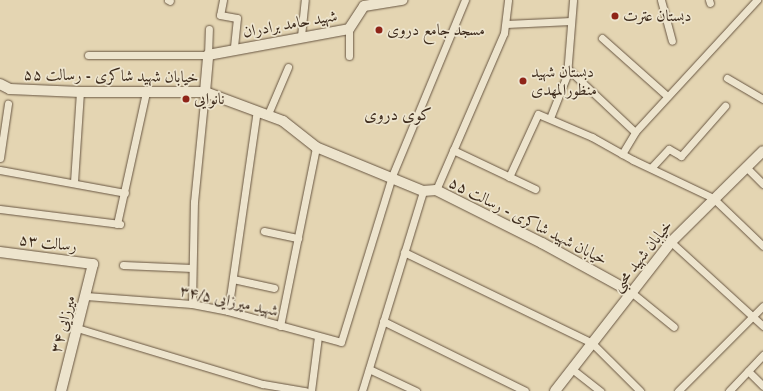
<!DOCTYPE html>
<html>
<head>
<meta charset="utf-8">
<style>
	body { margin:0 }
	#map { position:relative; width:763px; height:391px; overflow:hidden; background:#e4d5b2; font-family:"IM FELL DW Pica",Amiri,serif }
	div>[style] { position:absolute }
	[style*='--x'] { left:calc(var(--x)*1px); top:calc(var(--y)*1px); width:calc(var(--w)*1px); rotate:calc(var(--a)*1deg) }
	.roads { filter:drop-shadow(0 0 1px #685642) drop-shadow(0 0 1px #685642) }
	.street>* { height:7px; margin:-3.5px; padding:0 3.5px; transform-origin:3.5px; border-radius:3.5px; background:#ede4cd }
	.secondary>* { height:10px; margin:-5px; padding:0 5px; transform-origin:5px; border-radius:5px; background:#ede4cd }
	.dots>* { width:11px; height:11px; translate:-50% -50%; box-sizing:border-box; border:2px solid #ede4cd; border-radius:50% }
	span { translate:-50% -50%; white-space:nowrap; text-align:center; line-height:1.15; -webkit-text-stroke:3.5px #ede4cd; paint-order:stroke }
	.poi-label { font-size:16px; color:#3e2c1d }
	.left { translate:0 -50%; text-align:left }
	.street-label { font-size:16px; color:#3e2c1d }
	.neighbourhood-label { font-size:17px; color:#3e2c1d }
</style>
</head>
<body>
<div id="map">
	<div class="roads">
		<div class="street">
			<i style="--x:168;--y:0;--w:2;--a:27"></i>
			<i style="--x:223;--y:0;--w:15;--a:101"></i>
			<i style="--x:220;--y:15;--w:17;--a:10"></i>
			<i style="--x:237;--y:18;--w:31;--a:96"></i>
			<i style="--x:661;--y:0;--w:42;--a:75"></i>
			<i style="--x:709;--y:0;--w:3;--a:72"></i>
			<i style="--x:506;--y:24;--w:65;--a:-2.6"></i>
			<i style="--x:349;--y:29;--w:27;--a:90"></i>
			<i style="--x:301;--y:36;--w:36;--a:-84"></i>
			<i style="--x:602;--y:38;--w:87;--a:41.7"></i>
			<i style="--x:88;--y:55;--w:120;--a:0"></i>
			<i style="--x:208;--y:55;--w:26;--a:-88"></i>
			<i style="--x:567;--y:68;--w:93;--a:43.3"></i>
			<i style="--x:727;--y:78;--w:42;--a:30.3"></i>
			<i style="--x:268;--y:114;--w:51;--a:-66.9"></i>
			<i style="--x:550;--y:118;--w:46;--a:-68.4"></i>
			<i style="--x:567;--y:75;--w:75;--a:-85.4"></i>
			<i style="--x:453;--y:150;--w:91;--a:25.4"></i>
			<i style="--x:622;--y:154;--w:26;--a:-59"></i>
			<i style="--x:635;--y:132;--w:180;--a:-47.3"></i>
			<i style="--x:0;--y:158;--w:55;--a:-81.6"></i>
			<i style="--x:746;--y:167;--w:24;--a:45"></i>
			<i style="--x:651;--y:168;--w:26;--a:-47"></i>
			<i style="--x:669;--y:149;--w:14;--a:30"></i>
			<i style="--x:681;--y:156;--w:67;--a:-48.7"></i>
			<i style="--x:0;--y:170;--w:127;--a:10.4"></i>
			<i style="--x:509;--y:177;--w:69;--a:-65.3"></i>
			<i style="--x:538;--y:114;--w:59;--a:23.1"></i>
			<i style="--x:592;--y:137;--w:47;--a:29.3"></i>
			<i style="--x:633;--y:160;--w:89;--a:25.4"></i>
			<i style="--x:713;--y:198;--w:69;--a:43.8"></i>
			<i style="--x:74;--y:182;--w:90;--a:-86.2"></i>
			<i style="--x:436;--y:190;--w:171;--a:-66.6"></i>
			<i style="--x:504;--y:33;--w:33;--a:-83"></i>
			<i style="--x:0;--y:209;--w:121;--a:7.1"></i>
			<i style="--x:117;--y:224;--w:135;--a:-77.6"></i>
			<i style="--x:264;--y:231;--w:35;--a:12"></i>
			<i style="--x:671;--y:242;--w:125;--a:42.4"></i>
			<i style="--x:404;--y:252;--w:209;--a:25.8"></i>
			<i style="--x:592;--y:343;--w:68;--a:45"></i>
			<i style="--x:123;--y:265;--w:69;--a:2.5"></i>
			<i style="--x:233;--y:279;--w:42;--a:12.4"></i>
			<i style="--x:631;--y:292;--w:55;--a:39.1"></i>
			<i style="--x:86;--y:296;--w:106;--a:4.3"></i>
			<i style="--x:192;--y:304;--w:37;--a:11"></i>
			<i style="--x:228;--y:311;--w:117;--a:15.3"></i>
			<i style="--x:341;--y:342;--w:174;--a:-72.9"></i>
			<i style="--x:392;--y:176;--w:191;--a:-67.5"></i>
			<i style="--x:192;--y:304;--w:102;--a:-88.9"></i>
			<i style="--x:194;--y:202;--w:111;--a:-84.3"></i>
			<i style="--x:228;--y:311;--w:203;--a:-81.8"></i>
			<i style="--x:383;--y:321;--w:158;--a:26.2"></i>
			<i style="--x:280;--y:326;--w:183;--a:-78.6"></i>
			<i style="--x:77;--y:328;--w:194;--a:16.8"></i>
			<i style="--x:263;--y:384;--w:43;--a:9.5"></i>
			<i style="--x:369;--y:369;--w:52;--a:25.1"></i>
			<i style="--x:572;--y:369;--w:36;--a:38"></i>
			<i style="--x:748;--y:371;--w:21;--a:45"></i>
			<i style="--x:311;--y:391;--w:55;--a:-82.7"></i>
			<i style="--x:362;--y:391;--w:209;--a:-73"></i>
			<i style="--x:678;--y:391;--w:120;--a:-45"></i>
			<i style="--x:729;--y:391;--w:50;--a:-46.6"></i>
		</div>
		<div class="secondary">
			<i style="--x:0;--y:84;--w:11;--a:27"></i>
			<i style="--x:10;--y:89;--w:70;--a:2.5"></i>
			<i style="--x:80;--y:92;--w:125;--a:0"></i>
			<i style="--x:205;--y:92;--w:83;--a:20.4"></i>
			<i style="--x:283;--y:121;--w:42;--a:38.2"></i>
			<i style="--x:316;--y:147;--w:116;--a:22.4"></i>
			<i style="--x:423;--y:191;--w:13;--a:-4"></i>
			<i style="--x:436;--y:190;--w:119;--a:26.6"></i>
			<i style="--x:542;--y:243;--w:102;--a:28.8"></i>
			<i style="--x:205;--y:92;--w:37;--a:-85"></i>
			<i style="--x:208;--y:55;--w:143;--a:-10.4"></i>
			<i style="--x:349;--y:29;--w:27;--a:-57"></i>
			<i style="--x:364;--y:6;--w:39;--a:-9"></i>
			<i style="--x:0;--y:252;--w:94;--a:7.4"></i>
			<i style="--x:93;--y:264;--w:131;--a:104.1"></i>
			<i style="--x:555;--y:391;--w:189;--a:-52.1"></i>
			<i style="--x:671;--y:242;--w:129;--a:-44.7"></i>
		</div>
	</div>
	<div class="dots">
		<i style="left:615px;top:16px;background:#8f2418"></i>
		<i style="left:379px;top:30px;background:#8f2418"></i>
		<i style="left:523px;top:81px;background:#8f2418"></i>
		<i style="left:186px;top:99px;background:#8f2418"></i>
	</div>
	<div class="poi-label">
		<span class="left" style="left:623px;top:16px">دبستان عترت</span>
		<span class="left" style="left:387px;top:30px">مسجد جامع دروی</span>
		<span class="left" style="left:531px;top:81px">دبستان شهید<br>منظورالمهدی</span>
		<span class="left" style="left:194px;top:99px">نانوایی</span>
	</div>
	<div class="street-label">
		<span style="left:290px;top:24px;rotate:-10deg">شهید حامد برادران</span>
		<span style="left:111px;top:76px;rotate:1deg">خیابان شهید شاکری - رسالت ۵۵</span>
		<span style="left:528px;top:221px;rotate:27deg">خیابان شهید شاکری - رسالت ۵۵</span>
		<span style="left:48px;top:243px;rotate:7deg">رسالت ۵۳</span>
		<span style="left:642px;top:256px;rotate:-51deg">خیابان شهید محبی</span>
		<span style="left:229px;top:301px;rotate:12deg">شهید میرزایی ۳۴/۵</span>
		<span style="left:63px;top:324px;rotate:-75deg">میرزایی ۳۴</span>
	</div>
	<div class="neighbourhood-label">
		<span style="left:398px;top:116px">کوی دروی</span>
	</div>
</div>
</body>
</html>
